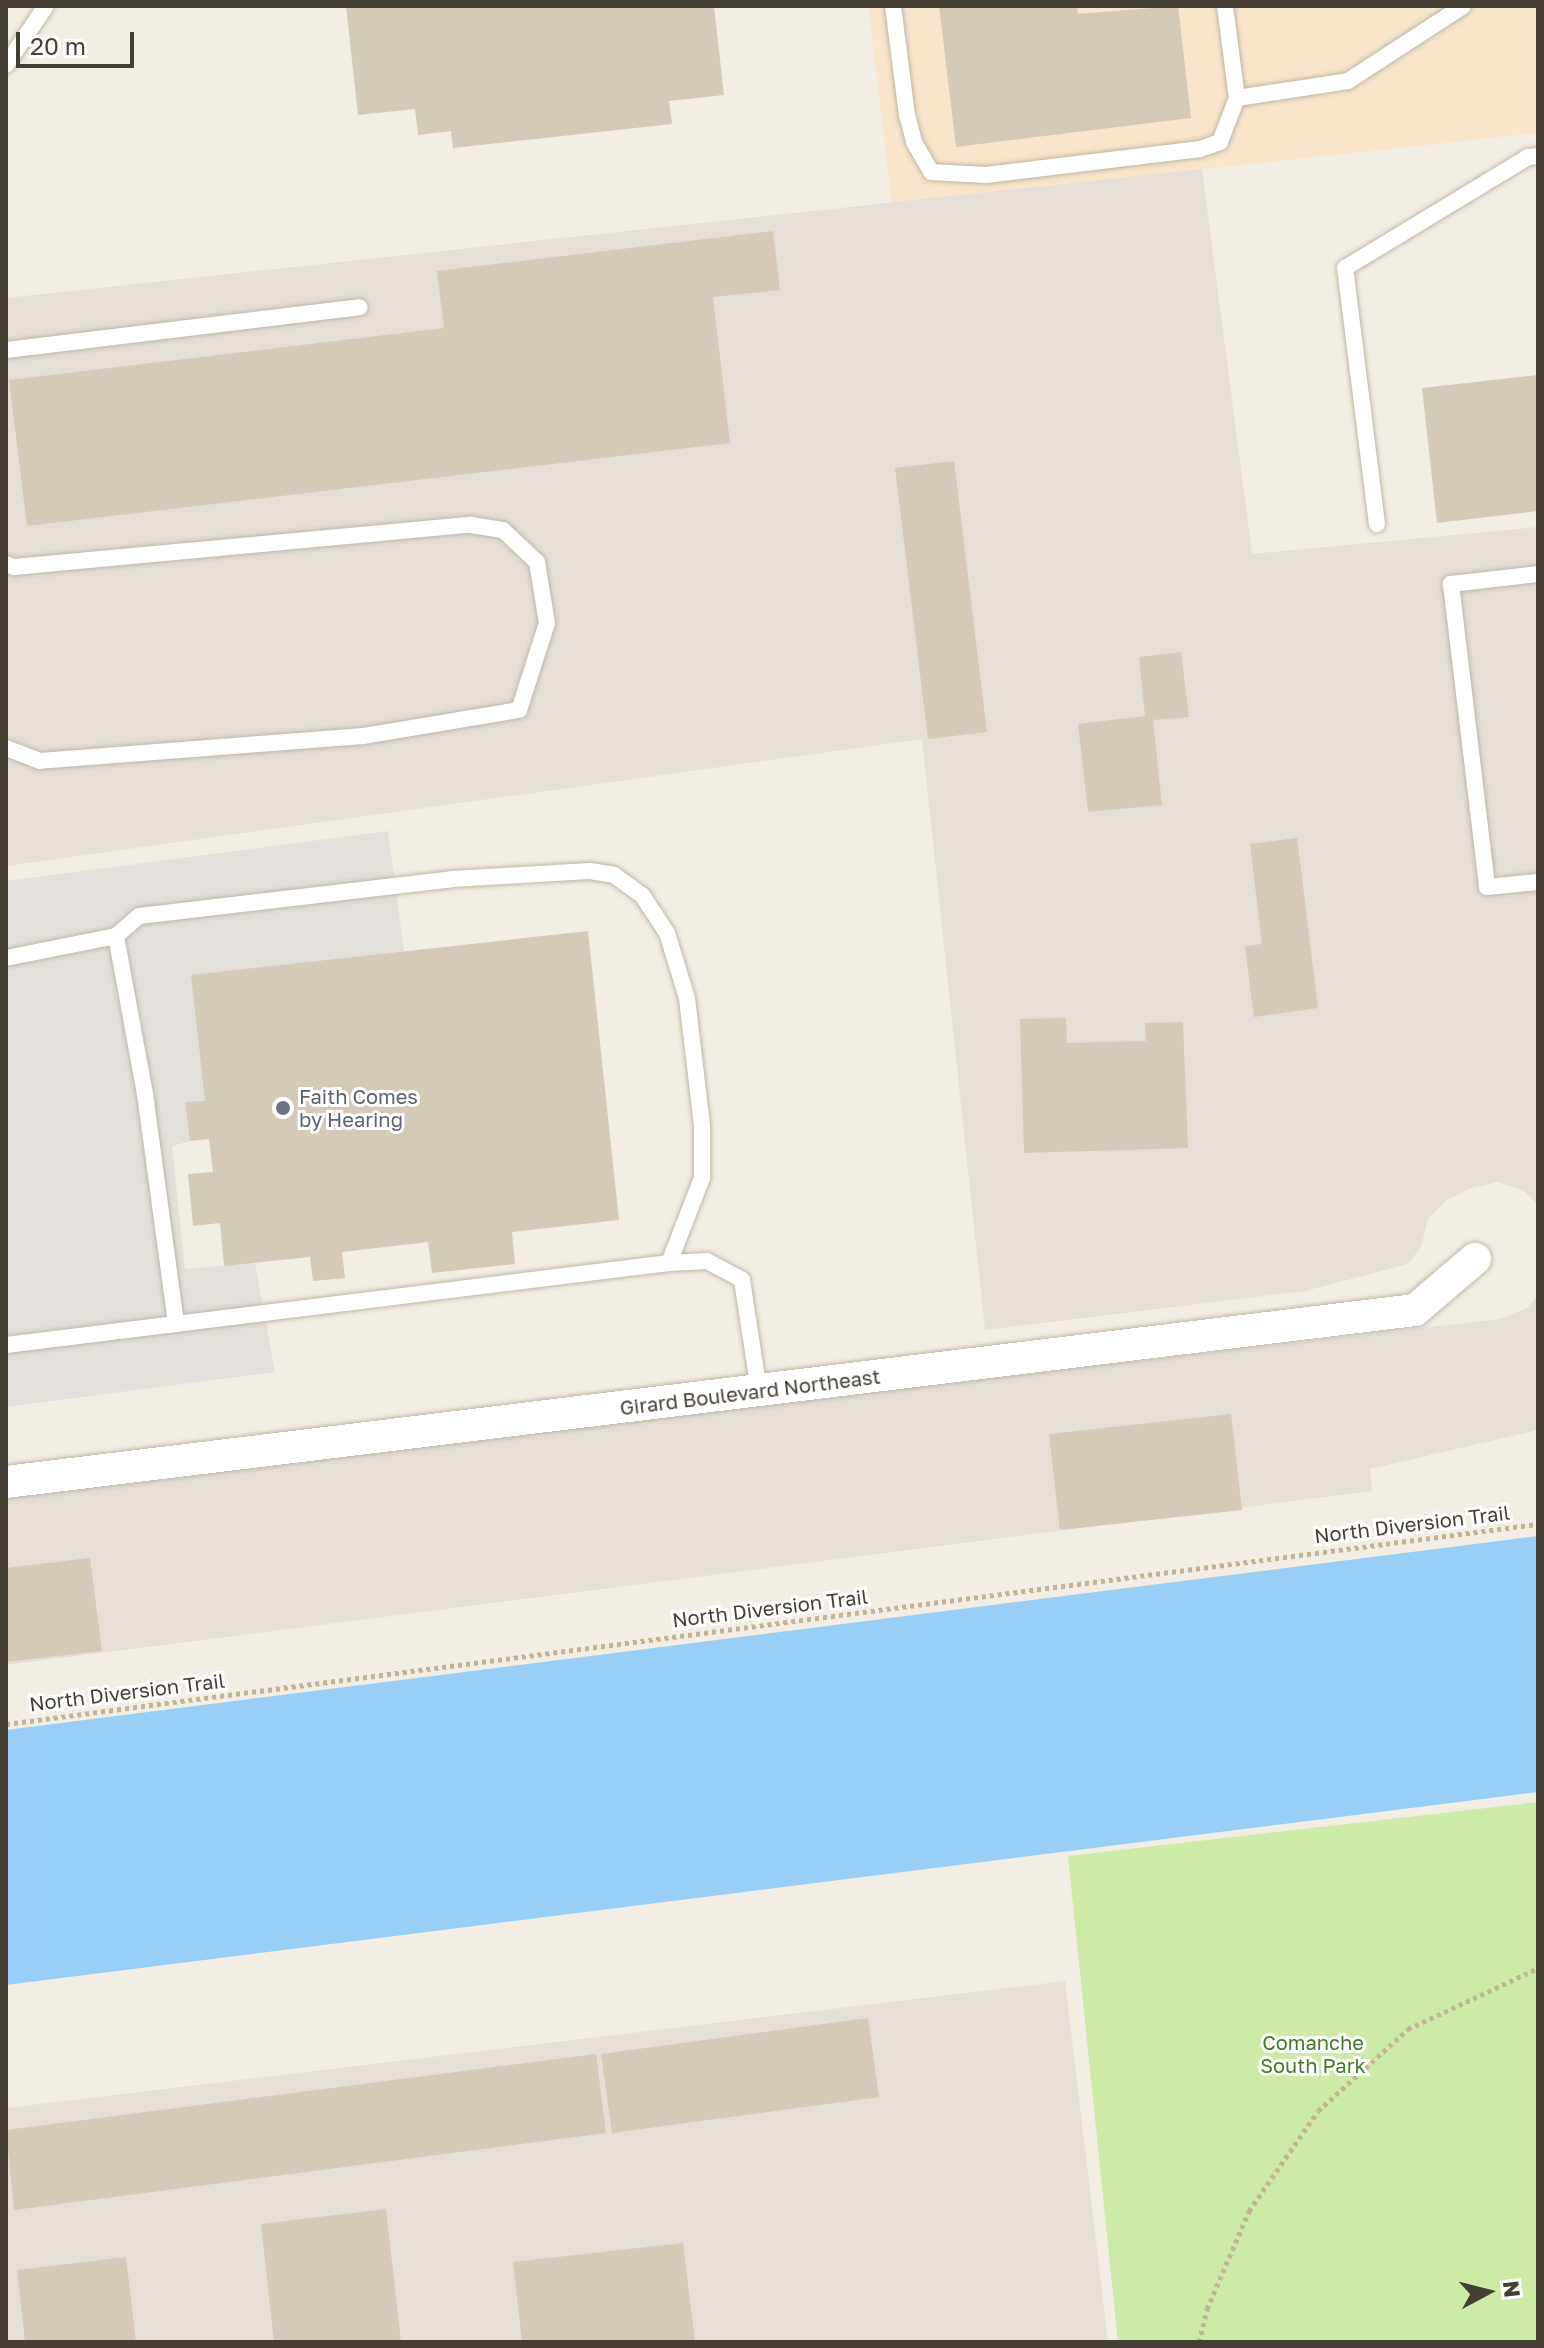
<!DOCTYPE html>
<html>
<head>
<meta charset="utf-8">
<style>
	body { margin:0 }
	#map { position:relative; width:1544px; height:2348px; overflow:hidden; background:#f3eee3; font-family:"Golos Text",sans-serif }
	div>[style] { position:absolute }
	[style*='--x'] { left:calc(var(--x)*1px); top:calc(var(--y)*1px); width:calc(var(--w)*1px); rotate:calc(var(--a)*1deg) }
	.commercial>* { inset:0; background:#f8e5cb }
	.industrial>* { inset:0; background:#e5dfd8 }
	.green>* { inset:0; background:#cceba7 }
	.parking>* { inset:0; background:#e3e0dc }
	.water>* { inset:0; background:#99cff6 }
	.building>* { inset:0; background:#d5cab7 }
	.path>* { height:5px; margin-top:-2.5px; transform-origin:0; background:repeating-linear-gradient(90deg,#c2b395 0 4px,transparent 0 8px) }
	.roads { filter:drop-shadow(0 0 2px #bfb6a5) drop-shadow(0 0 2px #bfb6a5) }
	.lane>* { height:16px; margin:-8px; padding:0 8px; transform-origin:8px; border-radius:8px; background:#fff }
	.street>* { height:32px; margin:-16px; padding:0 16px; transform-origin:16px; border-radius:16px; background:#fff }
	.dots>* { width:22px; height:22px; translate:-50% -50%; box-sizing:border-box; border:4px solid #fff; border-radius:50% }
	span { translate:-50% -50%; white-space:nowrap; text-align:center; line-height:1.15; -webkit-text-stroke:6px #fff; paint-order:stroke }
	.worship-label { font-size:20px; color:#5b616d }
	.left { translate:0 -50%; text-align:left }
	.street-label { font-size:20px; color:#453e33 }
	.park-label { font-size:20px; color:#427b22 }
	.frame { position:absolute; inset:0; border:8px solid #453e33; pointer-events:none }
	.north { position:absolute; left:1448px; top:2252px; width:80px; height:80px; -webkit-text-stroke:6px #fff; paint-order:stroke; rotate:83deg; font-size:22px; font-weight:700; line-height:32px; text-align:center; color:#453e33 }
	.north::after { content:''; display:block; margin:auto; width:28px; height:36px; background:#453e33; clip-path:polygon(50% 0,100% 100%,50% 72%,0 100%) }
	.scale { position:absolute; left:16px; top:32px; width:118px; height:36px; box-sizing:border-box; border:4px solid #453e33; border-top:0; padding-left:10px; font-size:24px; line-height:28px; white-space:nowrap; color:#453e33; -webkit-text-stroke:6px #fff; paint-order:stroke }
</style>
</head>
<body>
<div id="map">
	<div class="commercial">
		<i style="clip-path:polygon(868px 6px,1538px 6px,1538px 133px,892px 203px)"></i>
	</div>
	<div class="industrial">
		<i style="clip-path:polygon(1202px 169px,1252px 554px,1538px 527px,1538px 1205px,1524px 1191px,1498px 1182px,1471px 1188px,1447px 1200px,1428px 1219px,1421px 1247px,1408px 1264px,1305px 1291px,985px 1330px,922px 739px,6px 866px,6px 298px)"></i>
		<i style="clip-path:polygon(1538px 1295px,1538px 1430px,1370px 1469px,1372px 1491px,6px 1665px,6px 1492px,1500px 1319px,1527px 1308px)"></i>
		<i style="clip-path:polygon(1065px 1981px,1108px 2342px,6px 2342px,6px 2108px)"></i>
	</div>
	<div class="green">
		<i style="clip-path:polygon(1538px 1802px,1538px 2342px,1118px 2342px,1068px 1856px)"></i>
	</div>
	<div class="parking">
		<i style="clip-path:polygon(388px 831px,404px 951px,192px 983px,205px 1101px,185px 1103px,190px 1141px,172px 1146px,185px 1269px,255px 1263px,275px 1372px,6px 1407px,6px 881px)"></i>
	</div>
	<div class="water">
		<i style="clip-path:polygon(1538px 1536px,1538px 1792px,6px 1985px,6px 1730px)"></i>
	</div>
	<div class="building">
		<i style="clip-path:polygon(346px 6px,714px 6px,724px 95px,669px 101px,672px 124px,453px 148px,451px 131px,418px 135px,415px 109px,358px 115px)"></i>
		<i style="clip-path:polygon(939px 6px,1077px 6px,1078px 14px,1178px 6px,1191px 118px,956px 147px)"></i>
		<i style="clip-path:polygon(773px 231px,780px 290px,713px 297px,730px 443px,27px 526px,9px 380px,444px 328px,437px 271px)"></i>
		<i style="clip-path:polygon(1538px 375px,1538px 511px,1437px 523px,1422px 388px)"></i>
		<i style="clip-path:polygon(954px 461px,987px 732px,928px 739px,895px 468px)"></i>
		<i style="clip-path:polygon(1181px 652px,1189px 717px,1153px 720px,1162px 805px,1088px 812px,1078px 724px,1145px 716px,1139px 657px)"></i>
		<i style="clip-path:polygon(1297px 838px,1318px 1008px,1254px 1017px,1245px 946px,1262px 944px,1250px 844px)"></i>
		<i style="clip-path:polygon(588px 931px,619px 1220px,512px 1232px,515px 1264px,432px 1273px,428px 1242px,342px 1252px,345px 1278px,313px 1281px,310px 1257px,224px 1266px,220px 1223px,193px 1226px,188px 1174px,213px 1172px,209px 1139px,190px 1141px,185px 1102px,205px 1101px,191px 975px)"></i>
		<i style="clip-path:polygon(1066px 1018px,1067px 1043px,1146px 1041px,1145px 1023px,1183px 1022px,1188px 1148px,1024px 1153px,1020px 1019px)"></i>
		<i style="clip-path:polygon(1231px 1414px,1242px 1510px,1060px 1530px,1049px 1434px)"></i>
		<i style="clip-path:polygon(90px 1558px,102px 1651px,6px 1662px,6px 1568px)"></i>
		<i style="clip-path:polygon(868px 2018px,879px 2097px,612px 2133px,601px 2054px)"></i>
		<i style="clip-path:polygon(596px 2054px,606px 2133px,14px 2210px,6px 2130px)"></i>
		<i style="clip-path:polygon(386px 2209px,401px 2342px,274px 2342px,261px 2224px)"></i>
		<i style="clip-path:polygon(683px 2243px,695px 2342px,522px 2342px,513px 2262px)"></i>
		<i style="clip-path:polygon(126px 2257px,136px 2342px,25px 2342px,17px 2270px)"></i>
	</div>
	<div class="path">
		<i style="--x:6;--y:1724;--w:1545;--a:-7.44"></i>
		<i style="--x:1199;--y:2342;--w:34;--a:-76"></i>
		<i style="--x:1207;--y:2309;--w:107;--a:-66.8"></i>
		<i style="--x:1249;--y:2211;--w:121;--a:-55.4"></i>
		<i style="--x:1318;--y:2111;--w:122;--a:-42.3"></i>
		<i style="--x:1408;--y:2029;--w:144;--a:-25.1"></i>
	</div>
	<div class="roads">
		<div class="lane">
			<i style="--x:893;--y:6;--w:110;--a:82.7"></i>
			<i style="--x:907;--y:115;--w:28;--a:75"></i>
			<i style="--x:914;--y:142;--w:34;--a:60"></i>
			<i style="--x:931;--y:172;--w:55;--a:3.1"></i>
			<i style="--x:986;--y:175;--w:216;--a:-6.9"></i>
			<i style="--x:1200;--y:149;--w:21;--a:-19"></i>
			<i style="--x:1220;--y:142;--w:47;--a:-68.9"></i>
			<i style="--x:1225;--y:6;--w:93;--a:82.6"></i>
			<i style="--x:1237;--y:98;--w:112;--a:-8.7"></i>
			<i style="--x:1348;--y:81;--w:137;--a:-33.1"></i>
			<i style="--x:6;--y:65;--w:71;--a:-55.9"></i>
			<i style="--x:6;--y:350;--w:356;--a:-6.9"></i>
			<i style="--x:1377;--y:524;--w:258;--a:-97.1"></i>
			<i style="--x:1345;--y:268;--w:214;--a:-31.2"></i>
			<i style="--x:1528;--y:157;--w:10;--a:-6"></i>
			<i style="--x:6;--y:564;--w:9;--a:21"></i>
			<i style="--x:14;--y:567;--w:459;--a:-5.3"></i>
			<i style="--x:471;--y:525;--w:32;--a:9"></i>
			<i style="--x:503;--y:530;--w:47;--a:43.3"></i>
			<i style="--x:537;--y:562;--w:62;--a:80.7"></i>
			<i style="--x:547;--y:623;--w:91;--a:107.8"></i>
			<i style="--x:519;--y:710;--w:158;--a:170.5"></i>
			<i style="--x:363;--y:736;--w:324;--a:175.6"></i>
			<i style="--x:40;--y:761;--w:36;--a:-159"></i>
			<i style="--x:1538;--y:574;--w:88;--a:173.4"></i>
			<i style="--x:1451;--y:584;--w:305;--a:83.2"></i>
			<i style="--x:1487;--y:887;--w:51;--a:-5.6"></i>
			<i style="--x:116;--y:936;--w:161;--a:79.6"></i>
			<i style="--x:145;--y:1094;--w:232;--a:82.3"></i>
			<i style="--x:6;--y:958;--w:112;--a:-11.3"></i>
			<i style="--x:116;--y:936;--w:30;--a:-41"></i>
			<i style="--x:139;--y:916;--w:315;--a:-6.7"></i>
			<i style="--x:452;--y:879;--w:138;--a:-3.3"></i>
			<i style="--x:590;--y:871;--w:24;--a:9"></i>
			<i style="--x:614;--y:875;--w:34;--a:36"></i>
			<i style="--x:642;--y:895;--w:45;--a:56.7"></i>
			<i style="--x:667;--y:933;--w:68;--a:72.9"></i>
			<i style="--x:687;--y:998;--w:128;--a:83.3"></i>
			<i style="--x:702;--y:1125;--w:53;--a:90"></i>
			<i style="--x:702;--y:1178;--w:91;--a:111.2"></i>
			<i style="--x:669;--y:1263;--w:668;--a:172.95"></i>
			<i style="--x:669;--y:1263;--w:38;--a:-3"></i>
			<i style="--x:707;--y:1261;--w:40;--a:28"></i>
			<i style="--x:742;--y:1280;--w:112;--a:81.3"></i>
		</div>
		<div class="street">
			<i style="--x:6;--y:1482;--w:1419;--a:-6.96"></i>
			<i style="--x:1415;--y:1310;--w:79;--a:-40.4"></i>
		</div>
	</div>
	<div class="dots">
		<i style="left:283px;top:1108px;background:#6b7280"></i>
	</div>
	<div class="worship-label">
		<span class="left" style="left:299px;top:1108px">Faith Comes<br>by Hearing</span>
	</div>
	<div class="street-label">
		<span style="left:750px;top:1392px;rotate:-7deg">Girard Boulevard Northeast</span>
		<span style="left:1412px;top:1524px;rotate:-7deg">North Diversion Trail</span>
		<span style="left:770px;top:1608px;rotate:-7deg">North Diversion Trail</span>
		<span style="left:127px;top:1692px;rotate:-7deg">North Diversion Trail</span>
	</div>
	<div class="park-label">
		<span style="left:1313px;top:2054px">Comanche<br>South Park</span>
	</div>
	<div class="frame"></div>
	<div class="north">N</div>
	<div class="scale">20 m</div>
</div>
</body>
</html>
